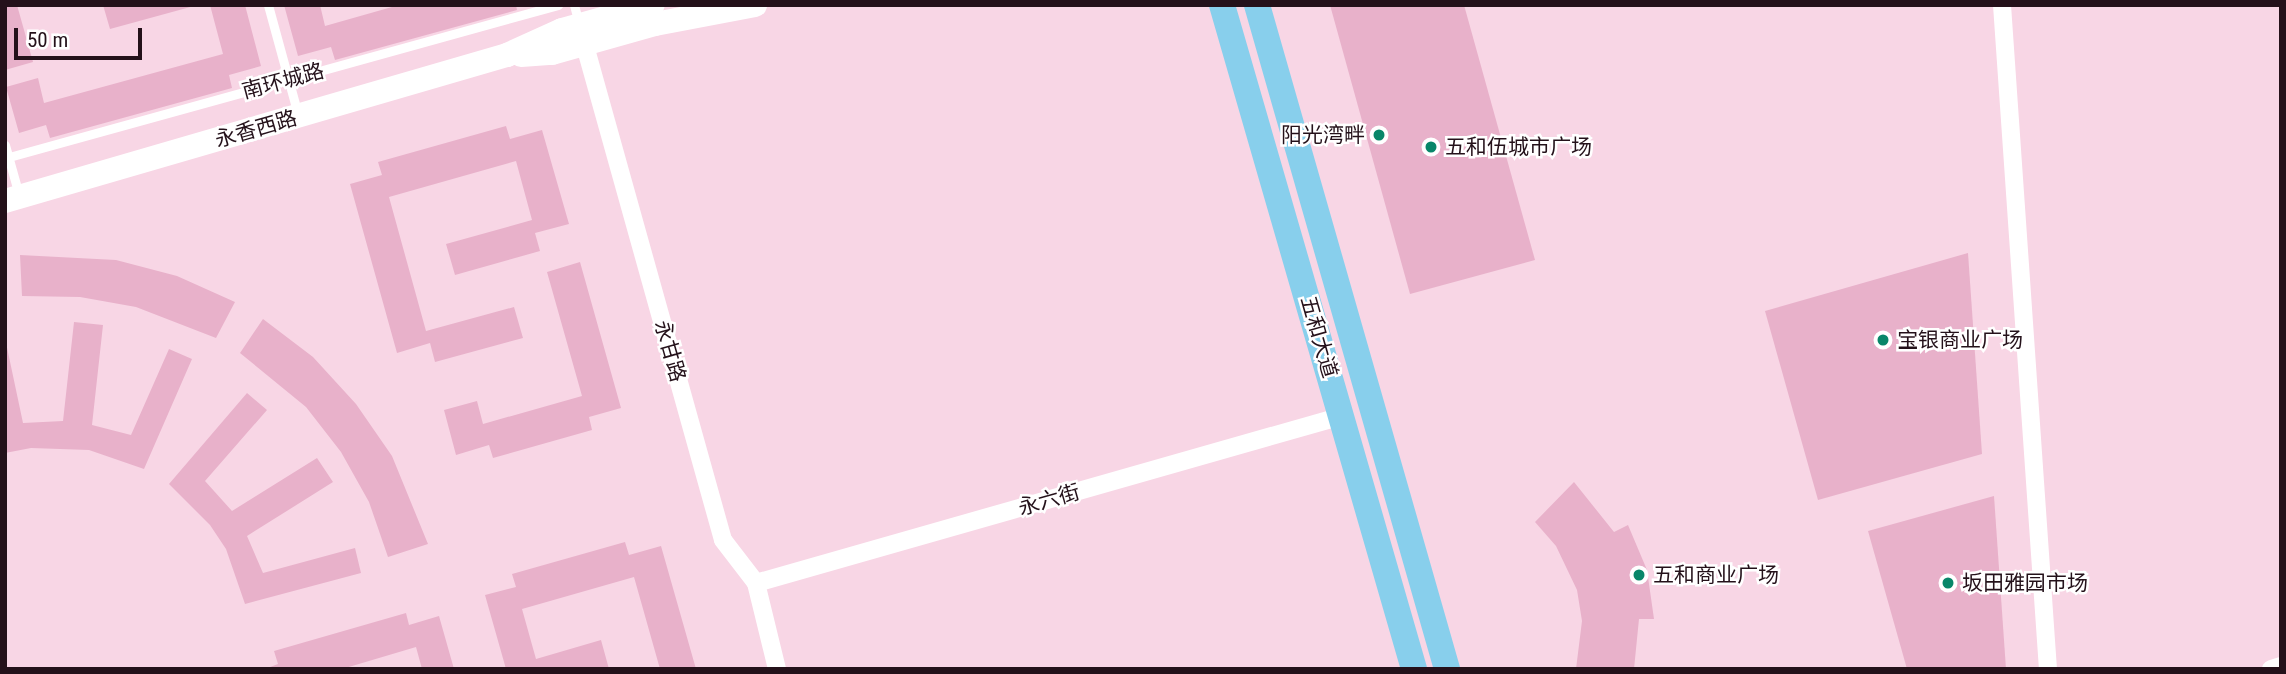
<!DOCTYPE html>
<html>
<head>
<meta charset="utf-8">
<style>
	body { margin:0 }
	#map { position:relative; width:2286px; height:674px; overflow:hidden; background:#f8d6e5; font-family:"Roboto Condensed","Noto Sans SC",sans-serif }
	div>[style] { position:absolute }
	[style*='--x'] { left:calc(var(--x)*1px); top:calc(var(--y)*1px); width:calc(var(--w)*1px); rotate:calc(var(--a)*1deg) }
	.building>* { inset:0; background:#e8b1ca }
	.lane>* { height:9px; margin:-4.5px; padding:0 4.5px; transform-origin:4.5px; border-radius:4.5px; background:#fff }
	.street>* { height:18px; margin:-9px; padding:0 9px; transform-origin:9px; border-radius:9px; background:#fff }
	.secondary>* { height:24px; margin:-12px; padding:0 12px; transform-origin:12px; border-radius:12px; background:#fff }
	.primary>* { height:26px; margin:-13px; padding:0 13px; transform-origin:13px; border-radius:13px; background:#88cfec }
	.dots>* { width:19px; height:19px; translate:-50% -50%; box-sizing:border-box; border:4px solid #fff; border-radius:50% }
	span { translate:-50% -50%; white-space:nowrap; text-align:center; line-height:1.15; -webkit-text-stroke:5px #fff; paint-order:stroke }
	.street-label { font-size:21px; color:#24111a }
	.poi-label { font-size:21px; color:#24111a }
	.right { translate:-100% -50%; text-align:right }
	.left { translate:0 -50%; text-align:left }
	.frame { position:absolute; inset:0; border:7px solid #24111a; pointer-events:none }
	.scale { position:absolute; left:14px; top:28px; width:128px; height:32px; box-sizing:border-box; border:4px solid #24111a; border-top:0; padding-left:9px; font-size:21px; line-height:24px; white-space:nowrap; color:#24111a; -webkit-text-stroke:5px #fff; paint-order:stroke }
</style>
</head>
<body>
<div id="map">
	<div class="building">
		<i style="clip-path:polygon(5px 5px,17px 5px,33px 62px,5px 70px)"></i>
		<i style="clip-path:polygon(103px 5px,194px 5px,194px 6px,110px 29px)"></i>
		<i style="clip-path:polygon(210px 5px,245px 5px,261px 66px,229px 75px,232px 88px,50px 138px,46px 125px,19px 133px,6px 87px,38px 78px,44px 103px,223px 54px)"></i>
		<i style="clip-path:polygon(284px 5px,320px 5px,325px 26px,399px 5px,516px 5px,517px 10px,335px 60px,331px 47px,298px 56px)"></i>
		<i style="clip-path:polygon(1330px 5px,1464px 5px,1535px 260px,1410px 294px)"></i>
		<i style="clip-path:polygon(506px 126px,510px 139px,542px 130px,569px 224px,535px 233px,540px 251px,455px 275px,446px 244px,532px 220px,516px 161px,389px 197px,426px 331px,514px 307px,523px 338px,435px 362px,430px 343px,397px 353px,350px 184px,382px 175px,378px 162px)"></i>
		<i style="clip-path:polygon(1968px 253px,1982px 454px,1818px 500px,1765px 311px)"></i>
		<i style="clip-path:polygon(20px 255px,116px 260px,177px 276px,235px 302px,216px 338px,136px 307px,80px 297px,22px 296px)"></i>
		<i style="clip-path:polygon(580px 262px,621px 408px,589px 417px,592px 430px,493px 458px,489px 445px,456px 455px,444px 410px,477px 401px,483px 424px,582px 396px,547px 272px)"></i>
		<i style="clip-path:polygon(263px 319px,313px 357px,356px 404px,392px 456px,428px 544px,388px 557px,369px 502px,341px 452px,306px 407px,240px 353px)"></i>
		<i style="clip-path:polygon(74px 322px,103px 325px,92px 425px,131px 435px,169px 349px,192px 359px,144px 469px,89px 450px,31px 448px,5px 453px,5px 338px,23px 423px,63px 421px)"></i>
		<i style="clip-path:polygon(247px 393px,267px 410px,205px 481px,232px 511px,317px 458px,333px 482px,247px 536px,263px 573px,355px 548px,361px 573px,245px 604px,226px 549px,210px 525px,169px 484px)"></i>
		<i style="clip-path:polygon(1574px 482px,1614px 532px,1628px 525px,1647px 570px,1654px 619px,1639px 619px,1634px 669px,1576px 669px,1582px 621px,1577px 590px,1556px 546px,1535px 522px)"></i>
		<i style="clip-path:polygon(1994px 496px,2006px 669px,1907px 669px,1868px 531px)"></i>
		<i style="clip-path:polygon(625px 542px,629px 555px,661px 546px,696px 669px,660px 669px,634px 577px,522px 609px,536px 659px,601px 640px,609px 669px,506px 669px,485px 595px,516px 587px,512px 574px)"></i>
		<i style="clip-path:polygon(406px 613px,409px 625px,439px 616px,454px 669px,422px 669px,416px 647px,342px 669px,265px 669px,278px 664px,274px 651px)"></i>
	</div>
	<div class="lane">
		<i style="--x:268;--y:5;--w:114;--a:74.7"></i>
		<i style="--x:574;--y:5;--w:20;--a:75"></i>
		<i style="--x:5;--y:145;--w:52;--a:74.4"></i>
		<i style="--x:9;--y:157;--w:570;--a:-15.48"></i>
	</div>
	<div class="street">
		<i style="--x:2002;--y:5;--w:666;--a:86.04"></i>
		<i style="--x:582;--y:35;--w:524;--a:74.4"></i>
		<i style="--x:723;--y:540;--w:54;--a:52.5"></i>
		<i style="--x:756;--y:583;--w:89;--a:76.3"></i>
		<i style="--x:756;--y:583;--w:609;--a:-15.91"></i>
		<i style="--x:2271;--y:669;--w:10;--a:-17"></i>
	</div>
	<div class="secondary">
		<i style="--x:521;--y:55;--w:31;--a:-4"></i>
		<i style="--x:552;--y:53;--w:107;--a:-15.7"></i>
		<i style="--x:655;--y:24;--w:102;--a:-10.8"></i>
		<i style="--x:5;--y:201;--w:523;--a:-16.22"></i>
		<i style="--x:507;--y:55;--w:60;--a:-24.4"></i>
		<i style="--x:562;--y:30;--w:94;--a:-15.4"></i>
	</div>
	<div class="primary">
		<i style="--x:1222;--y:5;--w:691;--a:73.87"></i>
		<i style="--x:1257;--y:5;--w:691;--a:74.03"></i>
	</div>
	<div class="dots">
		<i style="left:1379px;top:135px;background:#088669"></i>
		<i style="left:1431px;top:147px;background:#088669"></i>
		<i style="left:1883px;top:340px;background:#088669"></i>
		<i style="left:1639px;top:575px;background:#088669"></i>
		<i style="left:1948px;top:583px;background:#088669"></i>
	</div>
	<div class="street-label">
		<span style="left:283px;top:81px;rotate:-15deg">南环城路</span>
		<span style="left:256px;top:129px;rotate:-16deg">永香西路</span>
		<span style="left:1319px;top:337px;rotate:74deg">五和大道</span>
		<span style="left:670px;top:351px;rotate:74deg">永甘路</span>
		<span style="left:1049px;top:500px;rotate:-16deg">永六街</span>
	</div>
	<div class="poi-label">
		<span class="right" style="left:1365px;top:135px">阳光湾畔</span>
		<span class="left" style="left:1445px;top:147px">五和伍城市广场</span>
		<span class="left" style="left:1897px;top:340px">宝银商业广场</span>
		<span class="left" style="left:1653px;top:575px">五和商业广场</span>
		<span class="left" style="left:1962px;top:583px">坂田雅园市场</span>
	</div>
	<div class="frame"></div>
	<div class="scale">50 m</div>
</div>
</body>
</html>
